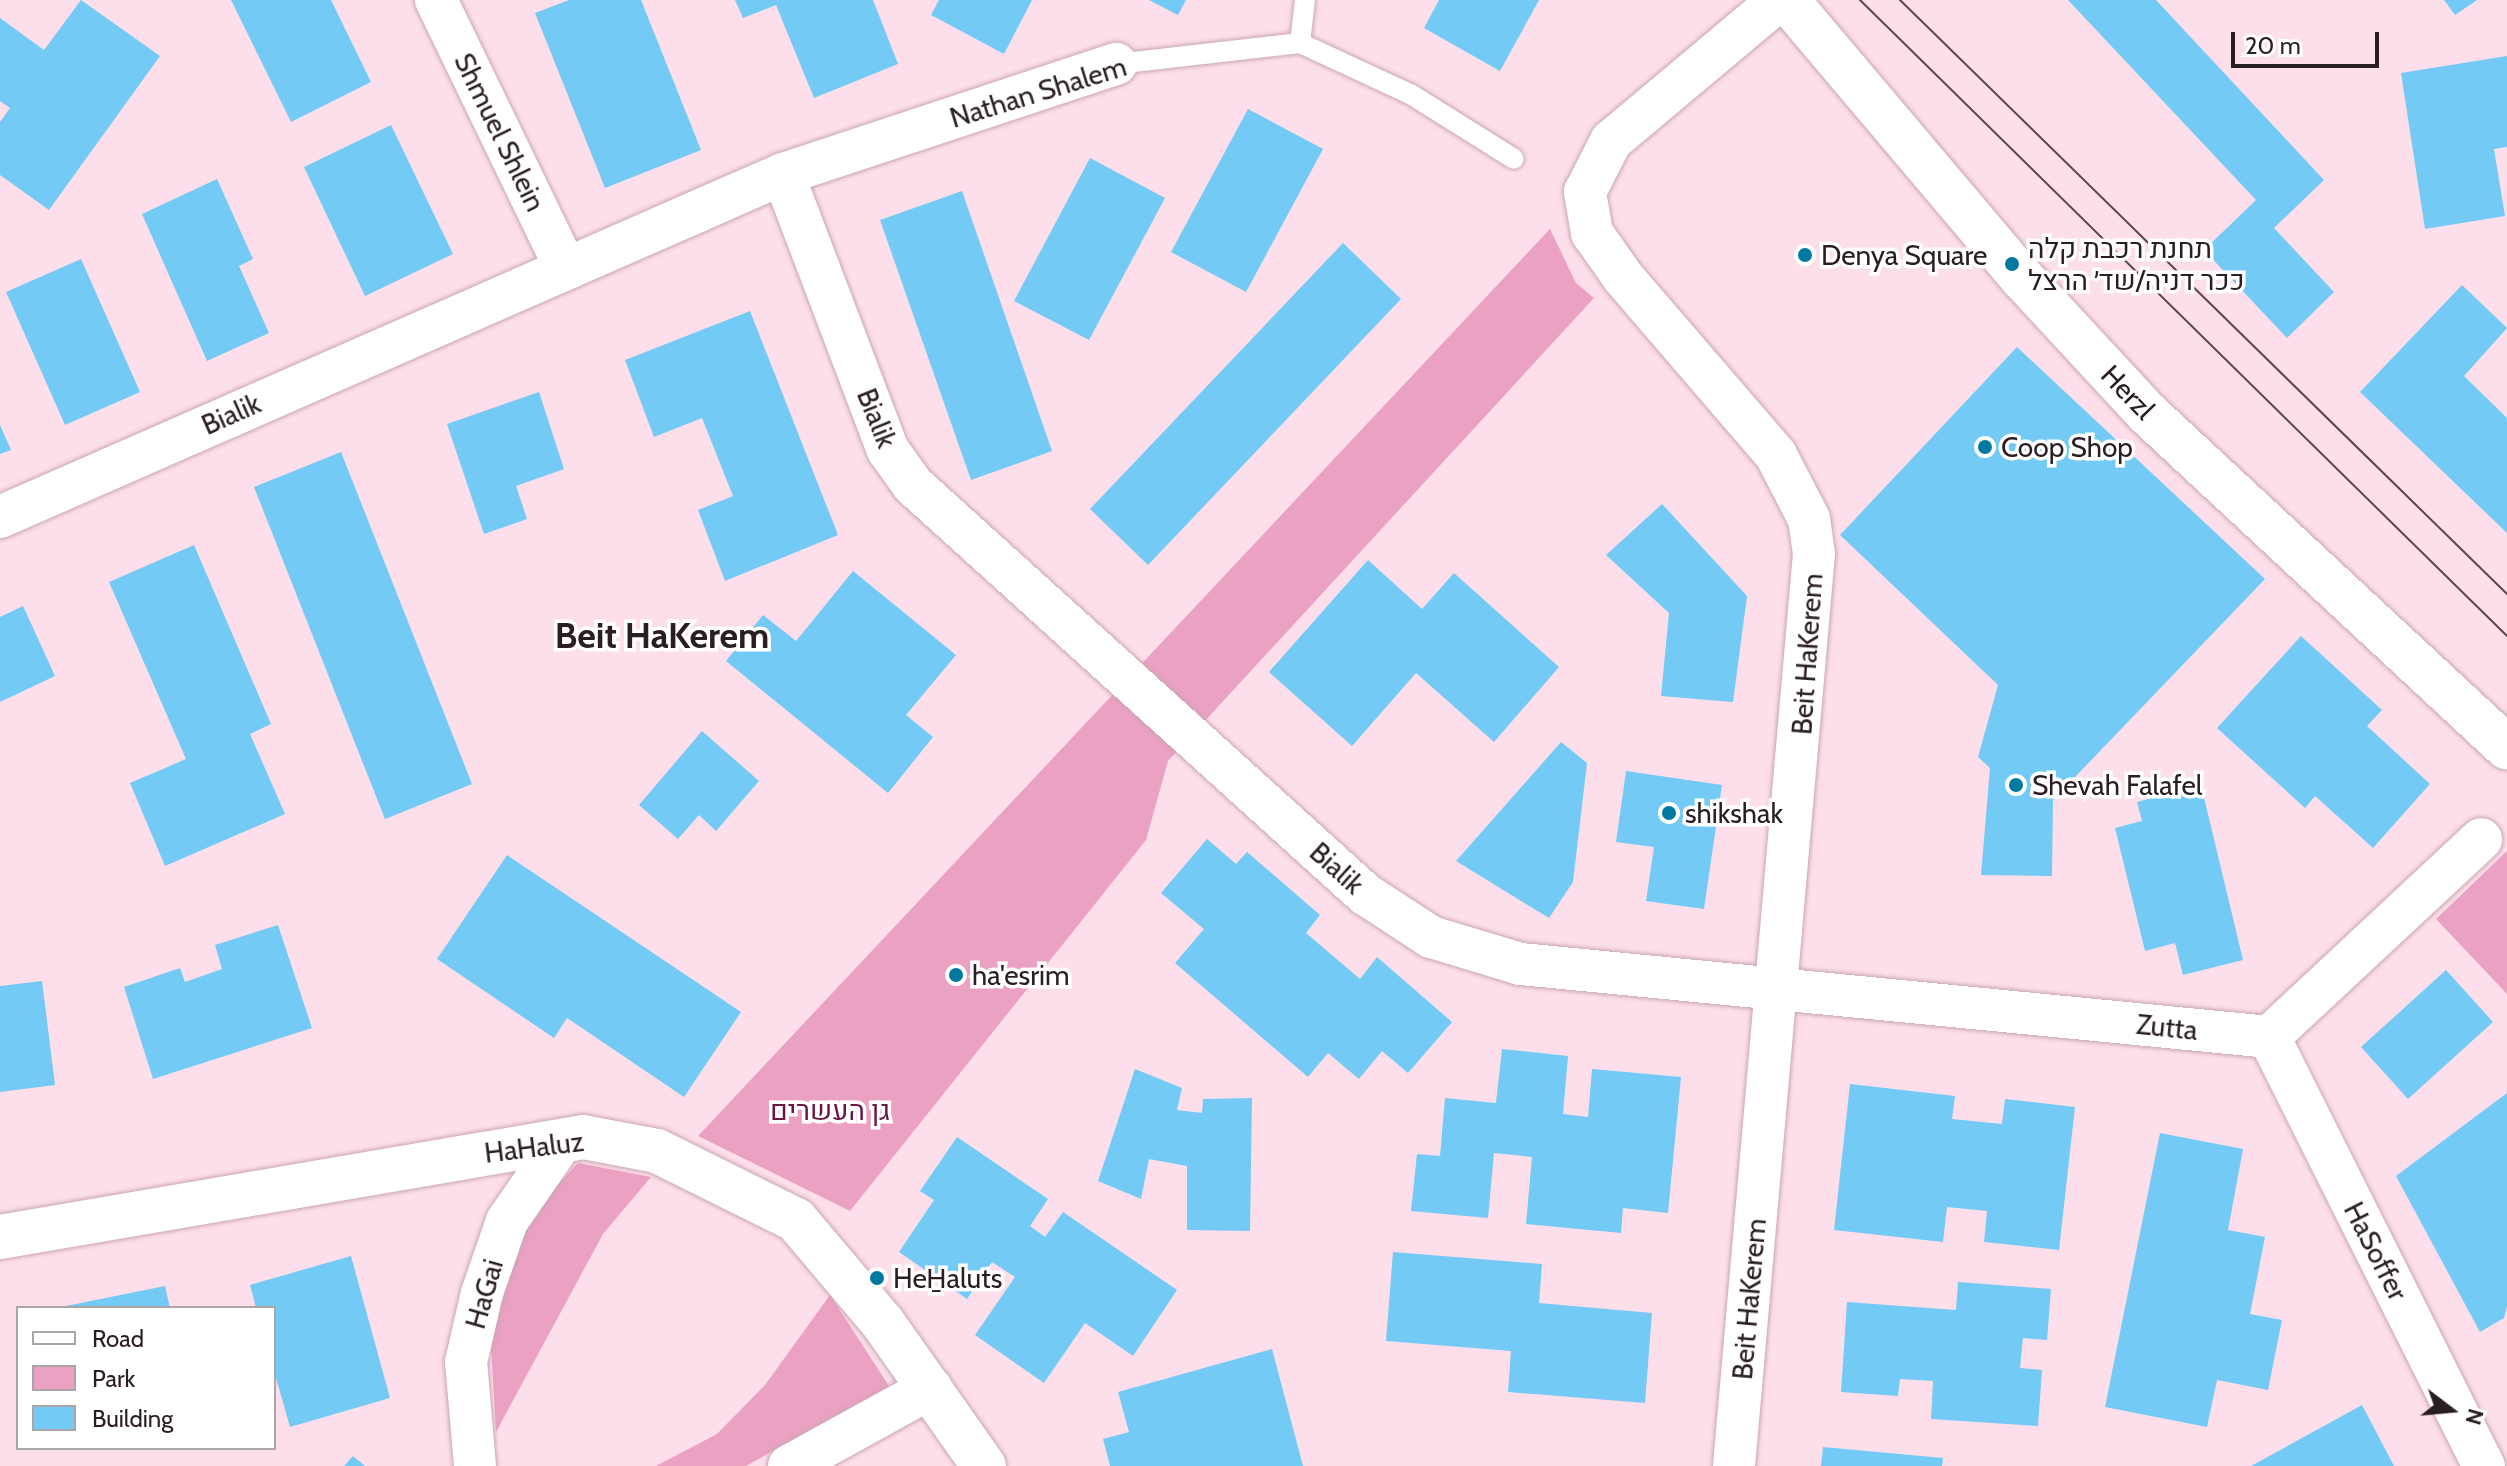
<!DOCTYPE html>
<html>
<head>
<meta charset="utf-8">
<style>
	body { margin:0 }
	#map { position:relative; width:2507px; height:1466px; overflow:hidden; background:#fddfeb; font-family:Cabin,Heebo,sans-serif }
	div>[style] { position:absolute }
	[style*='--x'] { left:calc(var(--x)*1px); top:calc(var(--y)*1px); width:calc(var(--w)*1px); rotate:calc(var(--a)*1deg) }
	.green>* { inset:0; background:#eba1c2 }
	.building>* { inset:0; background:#73caf4 }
	.roads { filter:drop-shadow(0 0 2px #caa6b5) drop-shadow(0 0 2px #caa6b5) }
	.lane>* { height:20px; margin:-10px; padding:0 10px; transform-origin:10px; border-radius:10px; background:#fff }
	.street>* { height:42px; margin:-21px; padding:0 21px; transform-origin:21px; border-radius:21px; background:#fff }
	.secondary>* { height:44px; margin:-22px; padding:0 22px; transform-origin:22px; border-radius:22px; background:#fff }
	.tram>* { height:2px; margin:-1px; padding:0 1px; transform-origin:1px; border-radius:1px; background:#57464d }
	.dots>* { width:22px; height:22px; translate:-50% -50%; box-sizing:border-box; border:4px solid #fff; border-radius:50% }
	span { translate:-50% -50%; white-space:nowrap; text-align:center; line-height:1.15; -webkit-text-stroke:7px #fff; paint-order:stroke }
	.street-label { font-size:28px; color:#2a1d23 }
	.poi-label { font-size:28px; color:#2a1d23 }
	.left { translate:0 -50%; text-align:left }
	.park-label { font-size:28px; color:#6b1646 }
	.district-label { font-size:36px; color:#2a1d23; font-weight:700 }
	.legend { position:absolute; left:16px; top:1306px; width:260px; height:144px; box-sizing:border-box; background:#fff; border:2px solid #aaa5a7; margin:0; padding:10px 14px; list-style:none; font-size:24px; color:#2a1d23 }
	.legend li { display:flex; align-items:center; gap:16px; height:40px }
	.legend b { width:40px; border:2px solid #aaa5a7 }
	.north { position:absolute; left:2411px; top:1370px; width:80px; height:80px; -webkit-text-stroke:6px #fff; paint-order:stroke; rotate:106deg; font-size:22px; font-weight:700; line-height:32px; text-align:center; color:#2a1d23 }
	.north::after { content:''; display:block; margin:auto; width:28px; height:36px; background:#2a1d23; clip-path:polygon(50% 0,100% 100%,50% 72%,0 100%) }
	.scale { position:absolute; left:2231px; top:32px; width:148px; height:36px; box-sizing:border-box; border:4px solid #2a1d23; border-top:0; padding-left:10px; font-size:24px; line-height:28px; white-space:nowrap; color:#2a1d23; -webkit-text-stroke:6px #fff; paint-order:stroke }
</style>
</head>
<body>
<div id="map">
	<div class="green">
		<i style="clip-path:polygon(1550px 229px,1576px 283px,1594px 298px,1168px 761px,1146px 840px,850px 1211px,698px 1136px)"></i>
		<i style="clip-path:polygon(2507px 851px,2507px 994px,2436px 919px)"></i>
		<i style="clip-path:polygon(578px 1163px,651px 1177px,603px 1234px,496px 1432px,491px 1345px,500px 1282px,528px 1216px)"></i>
		<i style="clip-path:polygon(830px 1295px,889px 1386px,746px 1466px,656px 1466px,717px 1434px,765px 1385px)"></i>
	</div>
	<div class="building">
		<i style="clip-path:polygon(81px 0,160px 56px,49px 210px,0 175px,0 122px,10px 108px,0 101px,0 18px,44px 50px)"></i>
		<i style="clip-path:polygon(231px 0,331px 0,371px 82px,291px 122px)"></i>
		<i style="clip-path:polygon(569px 0,641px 0,701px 150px,605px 188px,535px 13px)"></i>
		<i style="clip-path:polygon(735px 0,873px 0,898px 64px,814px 98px,776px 5px,743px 18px)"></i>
		<i style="clip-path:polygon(939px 0,1032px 0,1004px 54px,931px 15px)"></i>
		<i style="clip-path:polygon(1149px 0,1186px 0,1178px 15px)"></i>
		<i style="clip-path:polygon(1439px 0,1539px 0,1500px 71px,1424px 28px)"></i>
		<i style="clip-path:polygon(2068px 0,2156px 0,2324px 180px,2274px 228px,2334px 292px,2287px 338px,2204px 250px,2256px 200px)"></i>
		<i style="clip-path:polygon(2444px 0,2477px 0,2455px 15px)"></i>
		<i style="clip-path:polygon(2507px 56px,2507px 147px,2494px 149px,2505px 216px,2425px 229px,2401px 73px)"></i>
		<i style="clip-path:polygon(1248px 109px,1323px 149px,1246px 292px,1171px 252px)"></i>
		<i style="clip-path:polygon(391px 125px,453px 254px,365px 296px,304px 167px)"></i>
		<i style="clip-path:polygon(1090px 158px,1165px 198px,1089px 340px,1014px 301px)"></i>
		<i style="clip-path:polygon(217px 179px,253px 259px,239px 266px,269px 333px,207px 361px,142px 214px)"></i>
		<i style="clip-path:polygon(962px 191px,1052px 451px,971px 480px,880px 220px)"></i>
		<i style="clip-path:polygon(1343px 243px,1401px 299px,1148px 565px,1090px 509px)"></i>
		<i style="clip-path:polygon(81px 259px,140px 392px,65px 425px,6px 292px)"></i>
		<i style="clip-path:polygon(2462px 285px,2507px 328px,2464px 376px,2507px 418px,2507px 533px,2360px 392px)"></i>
		<i style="clip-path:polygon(750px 311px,838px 535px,725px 581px,698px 510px,733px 496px,702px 418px,654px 437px,625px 360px)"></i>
		<i style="clip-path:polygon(2017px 347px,2265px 579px,2053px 800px,2052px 876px,1981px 875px,1990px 768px,1978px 757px,1998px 685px,1840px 535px)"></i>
		<i style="clip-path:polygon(539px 392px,564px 469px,516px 486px,527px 519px,484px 534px,447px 424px)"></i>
		<i style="clip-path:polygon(0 425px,11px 450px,0 454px)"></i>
		<i style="clip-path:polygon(341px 452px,472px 784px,385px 819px,254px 487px)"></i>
		<i style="clip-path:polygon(1662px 504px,1747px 596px,1733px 702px,1661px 696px,1669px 613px,1606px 555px)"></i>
		<i style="clip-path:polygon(194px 545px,271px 724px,250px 734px,285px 814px,165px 866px,130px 783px,186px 759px,109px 582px)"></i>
		<i style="clip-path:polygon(1368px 560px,1422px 609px,1454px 573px,1559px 667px,1494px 742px,1416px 673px,1352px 746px,1269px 672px)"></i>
		<i style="clip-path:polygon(853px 571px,956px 655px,906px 715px,933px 737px,888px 793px,726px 661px,763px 615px,796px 641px)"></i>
		<i style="clip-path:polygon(23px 606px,55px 676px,0 702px,0 617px)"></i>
		<i style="clip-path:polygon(2301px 636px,2382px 710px,2367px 726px,2430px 784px,2373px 848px,2315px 796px,2305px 808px,2217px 728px)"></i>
		<i style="clip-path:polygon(702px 731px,759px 781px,716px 831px,699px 815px,678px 839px,639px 805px)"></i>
		<i style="clip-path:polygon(1561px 742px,1587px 763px,1573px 882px,1549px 918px,1456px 861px)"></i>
		<i style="clip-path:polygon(1626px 771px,1722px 785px,1704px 909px,1646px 901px,1654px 847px,1616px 842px)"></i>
		<i style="clip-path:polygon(2201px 785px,2243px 960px,2183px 975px,2175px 943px,2145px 951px,2115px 828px,2142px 821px,2137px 802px)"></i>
		<i style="clip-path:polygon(1207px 839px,1236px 864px,1247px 852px,1320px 915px,1306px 933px,1360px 979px,1377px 957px,1452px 1022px,1408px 1073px,1382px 1051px,1359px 1079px,1328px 1053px,1308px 1077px,1175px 963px,1204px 929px,1161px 893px)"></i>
		<i style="clip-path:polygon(507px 855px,741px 1012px,684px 1097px,567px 1018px,554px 1038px,437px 959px)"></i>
		<i style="clip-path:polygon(278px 925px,312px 1028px,153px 1079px,124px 987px,180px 968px,185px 982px,222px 969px,215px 945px)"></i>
		<i style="clip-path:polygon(2446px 970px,2493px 1022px,2408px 1099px,2361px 1047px)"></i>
		<i style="clip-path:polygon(42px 981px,55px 1085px,0 1092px,0 986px)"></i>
		<i style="clip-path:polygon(1502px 1049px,1568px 1056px,1563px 1114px,1588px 1117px,1592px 1069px,1681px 1077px,1668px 1213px,1623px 1208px,1621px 1233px,1526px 1224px,1532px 1157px,1494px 1153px,1488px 1218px,1411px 1211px,1417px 1154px,1440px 1156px,1445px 1098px,1496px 1103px)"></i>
		<i style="clip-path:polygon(1135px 1069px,1182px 1088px,1177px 1110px,1202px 1113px,1203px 1099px,1252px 1098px,1250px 1231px,1187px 1230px,1187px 1166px,1149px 1159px,1141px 1199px,1098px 1181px)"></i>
		<i style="clip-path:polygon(1850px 1084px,1955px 1096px,1952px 1119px,2002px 1124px,2005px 1099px,2075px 1107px,2059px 1250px,1984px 1242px,1987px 1211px,1947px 1207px,1943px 1242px,1834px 1230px)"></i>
		<i style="clip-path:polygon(2507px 1093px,2507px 1306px,2504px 1318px,2480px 1332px,2396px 1176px)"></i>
		<i style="clip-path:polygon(2160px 1133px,2243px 1149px,2228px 1230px,2265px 1237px,2250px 1314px,2282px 1320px,2268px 1390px,2217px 1380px,2207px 1427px,2105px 1407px)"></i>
		<i style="clip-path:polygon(957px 1137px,1048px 1199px,1030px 1226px,1045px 1237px,1063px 1212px,1177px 1290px,1133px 1356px,1085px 1323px,1044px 1383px,975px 1335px,1015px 1277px,992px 1262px,967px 1299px,899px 1252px,934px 1200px,920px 1191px)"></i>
		<i style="clip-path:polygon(1393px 1252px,1542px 1264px,1539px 1303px,1652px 1313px,1645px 1403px,1508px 1392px,1511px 1351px,1386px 1341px)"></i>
		<i style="clip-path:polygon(351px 1256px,390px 1398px,290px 1427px,274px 1371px,274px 1308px,256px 1308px,250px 1285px)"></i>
		<i style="clip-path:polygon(1958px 1282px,2051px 1289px,2047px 1340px,2023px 1338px,2020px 1368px,2042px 1370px,2038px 1426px,1931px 1419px,1933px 1381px,1900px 1379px,1898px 1396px,1841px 1392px,1847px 1302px,1956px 1310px)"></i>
		<i style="clip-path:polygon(165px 1286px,170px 1308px,61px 1308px,61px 1307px)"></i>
		<i style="clip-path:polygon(1272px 1349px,1303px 1466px,1110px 1466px,1103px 1439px,1129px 1432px,1118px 1392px)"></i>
		<i style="clip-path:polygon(2362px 1405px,2394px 1466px,2251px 1466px)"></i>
		<i style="clip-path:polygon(1823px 1447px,1943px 1458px,1942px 1466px,1821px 1466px)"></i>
		<i style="clip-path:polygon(353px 1456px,365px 1466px,344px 1466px)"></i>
	</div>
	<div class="roads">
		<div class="lane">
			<i style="--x:1300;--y:43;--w:43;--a:-83.4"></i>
			<i style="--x:1116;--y:64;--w:185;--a:-6.5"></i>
			<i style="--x:1300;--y:43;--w:123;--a:24.9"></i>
			<i style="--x:1412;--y:95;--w:120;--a:32.1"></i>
		</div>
		<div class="street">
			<i style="--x:436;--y:0;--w:294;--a:64.2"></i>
			<i style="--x:783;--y:174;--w:295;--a:69.2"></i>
			<i style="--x:888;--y:450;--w:43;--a:54.5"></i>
			<i style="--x:913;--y:485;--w:610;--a:42.14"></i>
			<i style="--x:1365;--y:894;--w:79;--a:33.1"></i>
			<i style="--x:1431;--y:937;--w:94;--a:16.7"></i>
			<i style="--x:1521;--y:964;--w:752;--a:5.57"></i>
			<i style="--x:2269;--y:1037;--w:290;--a:-43"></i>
			<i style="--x:0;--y:517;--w:855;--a:-23.66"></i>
			<i style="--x:783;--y:174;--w:351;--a:-18.3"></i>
			<i style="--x:2269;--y:1037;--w:480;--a:63.4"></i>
			<i style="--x:475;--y:1466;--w:104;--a:-94.9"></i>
			<i style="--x:466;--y:1362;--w:71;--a:-76.9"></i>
			<i style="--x:482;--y:1293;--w:76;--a:-70.9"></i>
			<i style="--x:507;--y:1221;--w:98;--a:-55.3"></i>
			<i style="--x:789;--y:1466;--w:162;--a:-28.8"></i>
			<i style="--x:1734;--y:1466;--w:916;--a:-84.99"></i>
			<i style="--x:1814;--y:554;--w:35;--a:-98"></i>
			<i style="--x:1809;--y:519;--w:72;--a:-117.3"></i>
			<i style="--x:1776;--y:455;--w:235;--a:-130.7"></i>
			<i style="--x:1623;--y:277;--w:54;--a:-125.2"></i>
			<i style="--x:1592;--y:233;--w:42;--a:-99.7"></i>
			<i style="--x:1585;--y:192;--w:57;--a:-63"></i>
			<i style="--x:1611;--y:141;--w:219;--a:-40"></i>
		</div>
		<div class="secondary">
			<i style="--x:1787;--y:0;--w:364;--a:49.8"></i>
			<i style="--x:2022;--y:278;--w:185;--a:47.2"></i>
			<i style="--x:2148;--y:414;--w:490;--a:42.9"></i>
			<i style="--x:0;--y:1237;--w:592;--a:-9.73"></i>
			<i style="--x:583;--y:1137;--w:75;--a:10.7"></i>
			<i style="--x:657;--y:1151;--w:155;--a:26.4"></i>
			<i style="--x:796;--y:1220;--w:135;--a:49.8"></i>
			<i style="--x:883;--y:1323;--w:175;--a:54.8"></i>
		</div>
	</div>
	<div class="tram">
		<i style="--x:1860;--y:0;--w:907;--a:44.51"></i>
		<i style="--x:1900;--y:0;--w:849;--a:44.38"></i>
	</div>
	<div class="dots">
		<i style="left:1805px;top:255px;background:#0079a1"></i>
		<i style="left:2012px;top:264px;background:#0079a1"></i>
		<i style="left:1985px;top:447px;background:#0079a1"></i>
		<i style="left:2016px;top:785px;background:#0079a1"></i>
		<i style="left:1669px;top:813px;background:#0079a1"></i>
		<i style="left:956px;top:975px;background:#0079a1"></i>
		<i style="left:877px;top:1278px;background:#0079a1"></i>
	</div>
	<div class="street-label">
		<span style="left:1038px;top:92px;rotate:-17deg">Nathan Shalem</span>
		<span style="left:500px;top:132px;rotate:64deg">Shmuel Shlein</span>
		<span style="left:2128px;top:392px;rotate:46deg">Herzl</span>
		<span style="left:231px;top:414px;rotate:-24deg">Bialik</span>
		<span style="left:877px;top:418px;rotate:68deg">Bialik</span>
		<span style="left:1807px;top:654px;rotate:-86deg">Beit HaKerem</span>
		<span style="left:1337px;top:868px;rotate:42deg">Bialik</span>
		<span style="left:2167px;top:1027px;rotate:6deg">Zutta</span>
		<span style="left:534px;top:1147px;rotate:-7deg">HaHaluz</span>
		<span style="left:2376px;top:1251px;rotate:63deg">HaSoffer</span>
		<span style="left:484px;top:1294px;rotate:-74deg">HaGai</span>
		<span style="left:1749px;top:1299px;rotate:-85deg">Beit HaKerem</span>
	</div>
	<div class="poi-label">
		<span class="left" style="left:2028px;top:264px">תחנת רכבת קלה<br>ככר דניה/שד׳ הרצל</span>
		<span class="left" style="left:1821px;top:255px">Denya Square</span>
		<span class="left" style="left:2001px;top:447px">Coop Shop</span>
		<span class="left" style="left:2032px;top:785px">Shevah Falafel</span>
		<span class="left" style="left:1685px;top:813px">shikshak</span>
		<span class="left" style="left:972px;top:975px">ha'esrim</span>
		<span class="left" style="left:893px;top:1278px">HeH̠aluts</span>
	</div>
	<div class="park-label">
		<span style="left:830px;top:1110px">גן העשרים</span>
	</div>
	<div class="district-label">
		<span style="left:662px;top:636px">Beit HaKerem</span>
	</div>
	<ul class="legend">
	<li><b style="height:10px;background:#fff"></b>Road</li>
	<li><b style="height:22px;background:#eba1c2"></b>Park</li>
	<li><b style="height:22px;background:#73caf4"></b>Building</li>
	</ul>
	<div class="north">N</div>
	<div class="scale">20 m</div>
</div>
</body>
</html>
